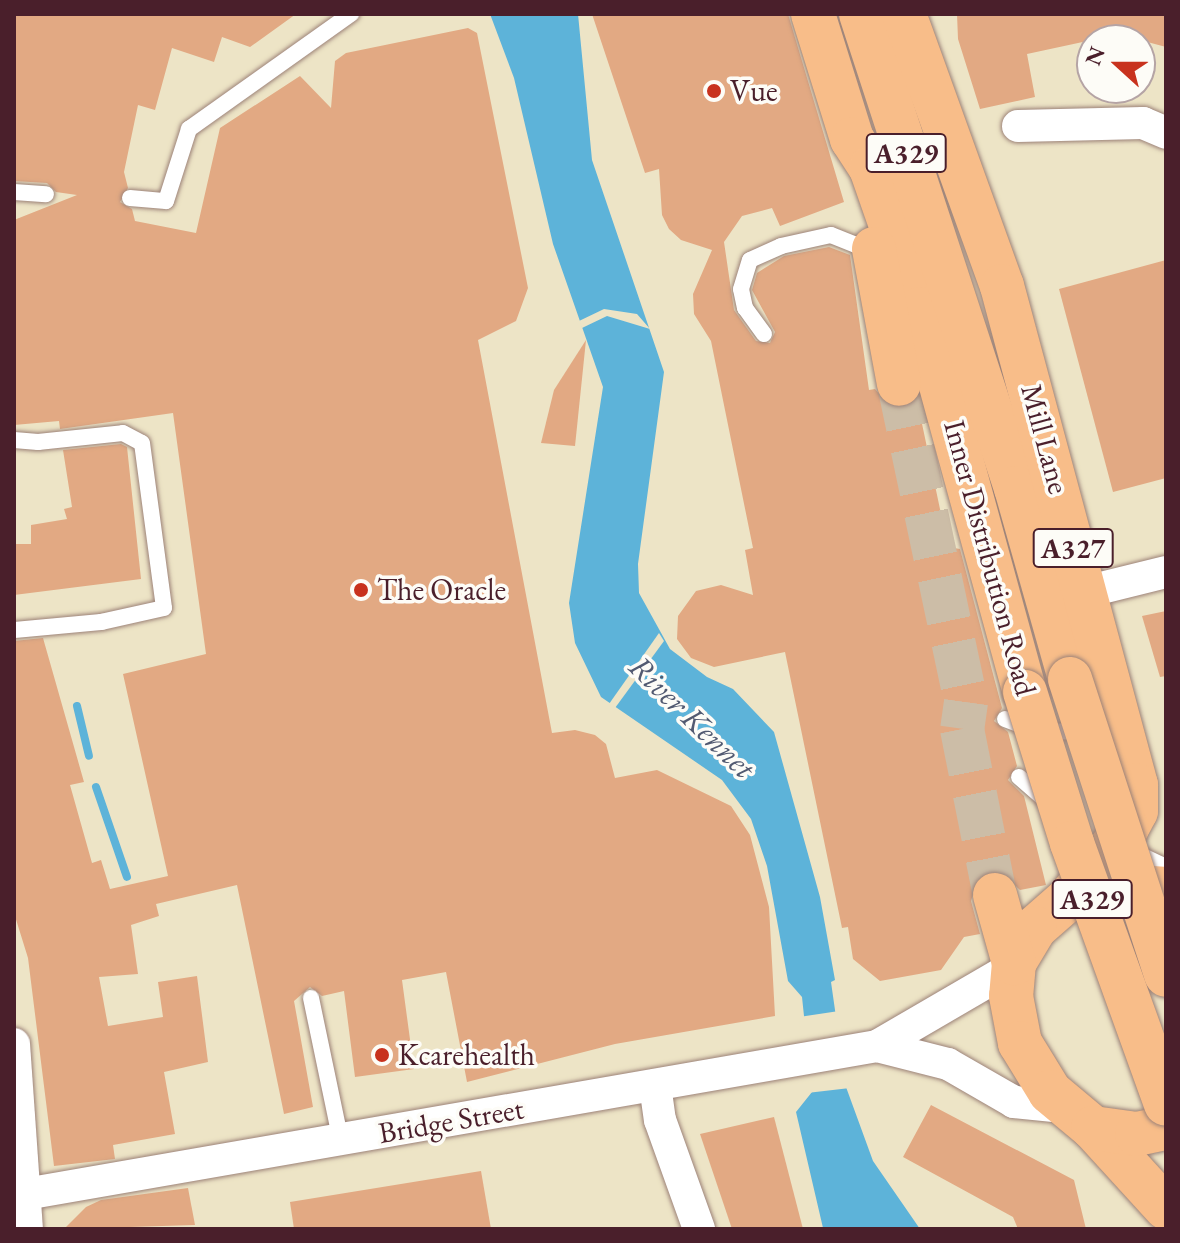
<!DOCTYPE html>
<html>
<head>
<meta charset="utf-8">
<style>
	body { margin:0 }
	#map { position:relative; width:1180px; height:1243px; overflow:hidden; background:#ede4c6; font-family:"EB Garamond",serif }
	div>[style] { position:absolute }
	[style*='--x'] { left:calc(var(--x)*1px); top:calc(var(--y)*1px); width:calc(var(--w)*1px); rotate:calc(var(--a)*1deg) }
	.water>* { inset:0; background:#5db3d9 }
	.pier>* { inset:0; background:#ede4c6 }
	.stream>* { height:8px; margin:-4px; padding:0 4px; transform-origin:4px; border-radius:4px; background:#5db3d9 }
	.building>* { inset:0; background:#e2a983 }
	.primary-tunnel>* { height:44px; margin-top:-22px; transform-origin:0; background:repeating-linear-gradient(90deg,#ccbda7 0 44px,transparent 0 66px) }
	.roads { filter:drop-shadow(0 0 2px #9c8278) drop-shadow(0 0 2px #9c8278) }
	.service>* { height:16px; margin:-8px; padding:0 8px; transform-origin:8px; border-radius:8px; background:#fff }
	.minor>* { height:32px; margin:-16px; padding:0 16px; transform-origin:16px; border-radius:16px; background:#fff }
	.primary>* { height:44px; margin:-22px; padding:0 22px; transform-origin:22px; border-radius:22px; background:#f8bd89 }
	.bridges { filter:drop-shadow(0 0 2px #9c8278) drop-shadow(0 0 2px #9c8278) }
	.primary-bridge>* { height:44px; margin:-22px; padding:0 22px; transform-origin:22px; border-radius:22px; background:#f8bd89 }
	.dots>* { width:22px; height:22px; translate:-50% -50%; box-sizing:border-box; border:4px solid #fdfcf7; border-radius:50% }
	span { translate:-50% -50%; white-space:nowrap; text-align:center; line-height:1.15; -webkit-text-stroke:7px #fdfcf7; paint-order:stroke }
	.shield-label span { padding:2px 6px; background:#fdfcf7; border:2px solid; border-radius:6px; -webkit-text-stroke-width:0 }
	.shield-label { font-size:28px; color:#4a1f2b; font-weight:700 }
	.poi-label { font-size:30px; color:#4a1f2b }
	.left { translate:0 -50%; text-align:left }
	.street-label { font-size:30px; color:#4a1f2b }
	.water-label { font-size:32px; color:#525a71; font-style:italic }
	.frame { position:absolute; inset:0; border:16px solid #4a1f2b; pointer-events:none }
	.north { position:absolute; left:1076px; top:24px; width:80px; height:80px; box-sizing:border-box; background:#fdfcf7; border:2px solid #b5a4a5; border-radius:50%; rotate:291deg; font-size:22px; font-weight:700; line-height:32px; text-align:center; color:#4a1f2b }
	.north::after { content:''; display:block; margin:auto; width:28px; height:36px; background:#c8321e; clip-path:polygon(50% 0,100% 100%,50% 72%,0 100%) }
</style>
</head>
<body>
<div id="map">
	<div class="water">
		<i style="clip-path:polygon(490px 14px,578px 14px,592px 160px,664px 372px,638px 564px,639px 593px,670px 649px,707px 677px,733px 689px,774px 732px,820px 897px,835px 980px,831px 982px,846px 1087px,873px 1161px,920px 1229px,823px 1228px,796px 1112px,812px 1092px,802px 997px,788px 981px,767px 866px,751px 819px,722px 780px,601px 697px,575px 643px,569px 603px,603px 387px,553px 244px,514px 78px)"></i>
	</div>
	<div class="pier">
		<i style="clip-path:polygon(604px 309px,637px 314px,650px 329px,607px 316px,582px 328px,579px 321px)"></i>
		<i style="clip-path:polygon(659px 633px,664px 641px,615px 708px,609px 704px)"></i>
		<i style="clip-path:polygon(839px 1011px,850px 1088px,807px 1093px,799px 1017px)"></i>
	</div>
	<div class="stream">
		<i style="--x:77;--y:706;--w:51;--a:76.5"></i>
		<i style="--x:96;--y:787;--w:95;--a:71"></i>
	</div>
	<div class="building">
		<i style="clip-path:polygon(14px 14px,296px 14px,250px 47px,222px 37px,214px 62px,172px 48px,155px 110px,138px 105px,124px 172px,128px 188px,120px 202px,132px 209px,135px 221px,196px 233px,220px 128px,300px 76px,331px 108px,335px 61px,346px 53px,468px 28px,477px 33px,528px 288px,516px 321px,478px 340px,552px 733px,575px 730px,595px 735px,606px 744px,615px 778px,657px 770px,731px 806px,750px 835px,769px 907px,775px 1016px,615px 1044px,467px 1082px,446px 972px,402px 980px,414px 1069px,355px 1077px,344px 991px,322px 996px,310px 987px,294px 1001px,313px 1107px,284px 1114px,237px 885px,156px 904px,159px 916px,131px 925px,138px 974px,99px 977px,108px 1026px,163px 1017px,158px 982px,197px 976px,208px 1062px,164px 1072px,175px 1134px,113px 1145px,115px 1159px,54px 1166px,28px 958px,14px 913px,14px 641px,43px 638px,84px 782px,70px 785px,92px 863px,101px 860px,110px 889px,168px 876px,123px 674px,206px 654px,173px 413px,60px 429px,59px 421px,14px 425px,14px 220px,77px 195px,56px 192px,47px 183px,14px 181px)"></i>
		<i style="clip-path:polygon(592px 14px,788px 14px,844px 202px,780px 226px,772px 208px,742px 216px,724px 242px,734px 310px,756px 341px,770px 343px,775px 332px,752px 290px,757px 273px,784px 256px,829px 247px,850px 255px,869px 390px,875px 389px,891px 408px,904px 408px,917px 400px,948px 547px,960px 549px,1002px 708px,994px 721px,1008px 732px,1017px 766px,1008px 780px,1024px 796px,1046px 885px,1020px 890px,1000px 871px,978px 877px,971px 901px,980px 934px,964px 937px,941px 970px,880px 981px,853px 959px,848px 927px,842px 928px,785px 652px,714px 667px,691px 658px,677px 639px,678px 616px,696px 591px,721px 585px,753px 595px,745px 550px,753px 548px,711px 341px,694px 314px,693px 294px,712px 250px,681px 240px,669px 229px,662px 215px,659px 169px,645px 173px)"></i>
		<i style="clip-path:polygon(957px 14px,1166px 14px,1166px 47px,1140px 40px,1092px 40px,1027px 54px,1035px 97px,980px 109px,958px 39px)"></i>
		<i style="clip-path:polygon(1166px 260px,1166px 478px,1113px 492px,1059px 289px)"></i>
		<i style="clip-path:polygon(586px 340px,575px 446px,541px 443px,554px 390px)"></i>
		<i style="clip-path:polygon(121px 444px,127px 447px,141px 579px,14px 595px,14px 544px,31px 544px,31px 525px,67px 519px,64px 509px,72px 507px,63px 450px)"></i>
		<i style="clip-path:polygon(1166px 611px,1166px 676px,1160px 677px,1142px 616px)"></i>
		<i style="clip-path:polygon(931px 1105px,1074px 1180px,1086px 1229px,1018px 1229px,1013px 1217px,903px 1157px)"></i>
		<i style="clip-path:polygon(774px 1117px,803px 1229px,732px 1229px,700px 1134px)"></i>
		<i style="clip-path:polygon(481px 1171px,491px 1229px,294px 1229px,290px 1202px)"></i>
		<i style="clip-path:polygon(188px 1188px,195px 1225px,64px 1229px,86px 1207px,101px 1200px)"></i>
	</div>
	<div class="primary-tunnel">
		<i style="--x:899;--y:384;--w:325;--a:78.1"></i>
		<i style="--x:966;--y:702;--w:27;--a:98"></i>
		<i style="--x:962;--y:729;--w:169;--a:78.8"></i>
	</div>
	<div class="roads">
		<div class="service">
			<i style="--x:14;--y:192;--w:32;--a:4"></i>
			<i style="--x:130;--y:198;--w:36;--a:5"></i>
			<i style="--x:166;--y:201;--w:76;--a:-72.3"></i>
			<i style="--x:189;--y:129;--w:199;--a:-35.4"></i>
			<i style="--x:764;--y:334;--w:32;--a:-126"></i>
			<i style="--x:745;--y:308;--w:19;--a:-102"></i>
			<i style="--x:741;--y:289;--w:30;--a:-73"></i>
			<i style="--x:750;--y:260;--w:34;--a:-24"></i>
			<i style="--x:781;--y:246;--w:51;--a:-12.4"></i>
			<i style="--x:831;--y:235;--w:43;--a:21.8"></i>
			<i style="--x:14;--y:440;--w:24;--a:5"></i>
			<i style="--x:38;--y:442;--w:85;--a:-6"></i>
			<i style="--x:123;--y:433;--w:21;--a:28"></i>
			<i style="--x:142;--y:443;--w:166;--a:82.4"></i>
			<i style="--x:164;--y:608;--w:65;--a:167.5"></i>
			<i style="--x:101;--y:622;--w:87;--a:174.7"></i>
			<i style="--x:1005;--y:719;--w:36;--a:21"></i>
			<i style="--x:1039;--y:732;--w:45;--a:-1.3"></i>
			<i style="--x:1019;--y:777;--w:38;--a:41"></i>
			<i style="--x:1134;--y:852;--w:35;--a:25"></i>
			<i style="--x:311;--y:998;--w:146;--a:78.2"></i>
		</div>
		<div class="minor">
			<i style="--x:1018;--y:126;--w:125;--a:-1.4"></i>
			<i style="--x:1143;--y:123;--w:25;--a:23"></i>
			<i style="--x:1085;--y:592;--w:83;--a:-13.9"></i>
			<i style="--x:14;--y:1044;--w:185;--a:86"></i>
			<i style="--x:877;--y:1046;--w:157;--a:-30.2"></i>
			<i style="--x:655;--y:1085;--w:35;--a:82"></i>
			<i style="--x:660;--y:1120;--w:116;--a:70.3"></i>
			<i style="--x:14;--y:1196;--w:876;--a:-9.86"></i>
			<i style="--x:877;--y:1046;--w:73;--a:14.2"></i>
			<i style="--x:948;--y:1064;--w:76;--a:29.9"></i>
			<i style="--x:1014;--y:1102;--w:50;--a:5.7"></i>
		</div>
		<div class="primary">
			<i style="--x:813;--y:14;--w:131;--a:72.7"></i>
			<i style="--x:852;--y:139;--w:35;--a:57"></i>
			<i style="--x:871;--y:168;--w:149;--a:70.8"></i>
			<i style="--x:920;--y:309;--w:397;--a:74.7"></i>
			<i style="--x:861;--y:14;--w:499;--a:71.9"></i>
			<i style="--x:1016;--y:488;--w:198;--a:74.2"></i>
			<i style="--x:904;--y:14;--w:289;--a:70.2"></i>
			<i style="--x:1002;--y:286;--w:517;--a:74.97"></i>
			<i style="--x:1136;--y:785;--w:26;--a:90"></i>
			<i style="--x:1136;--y:811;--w:19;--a:118"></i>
			<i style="--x:1127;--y:828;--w:92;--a:129.7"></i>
			<i style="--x:874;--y:249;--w:137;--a:79.5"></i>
			<i style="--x:1166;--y:889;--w:39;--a:-176"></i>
			<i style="--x:1127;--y:886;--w:60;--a:167.6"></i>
			<i style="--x:1068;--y:899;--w:44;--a:138.7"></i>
			<i style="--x:1035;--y:928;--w:41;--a:121"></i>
			<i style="--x:1014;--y:963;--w:33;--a:95"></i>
			<i style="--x:1011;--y:996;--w:48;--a:79.2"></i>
			<i style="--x:1020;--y:1043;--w:57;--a:58.5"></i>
			<i style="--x:1050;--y:1092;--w:56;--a:39.9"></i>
			<i style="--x:1093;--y:1128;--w:108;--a:47.6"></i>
			<i style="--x:995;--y:895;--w:71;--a:74.4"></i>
			<i style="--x:1093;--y:1128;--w:44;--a:7.8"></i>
			<i style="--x:1137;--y:1134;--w:30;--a:-12"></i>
		</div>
	</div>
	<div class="bridges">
		<div class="primary-bridge">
			<i style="--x:1070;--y:679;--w:311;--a:72"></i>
			<i style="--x:1025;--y:692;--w:158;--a:72.7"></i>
			<i style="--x:1072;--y:843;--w:277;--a:70.2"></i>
		</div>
	</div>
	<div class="dots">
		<i style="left:714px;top:91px;background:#c8321e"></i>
		<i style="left:361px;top:590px;background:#c8321e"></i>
		<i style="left:382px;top:1055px;background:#c8321e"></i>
	</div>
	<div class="shield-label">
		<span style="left:906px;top:153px">A329</span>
		<span style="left:1073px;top:548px">A327</span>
		<span style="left:1092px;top:899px">A329</span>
	</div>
	<div class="poi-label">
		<span class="left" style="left:730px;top:91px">Vue</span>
		<span class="left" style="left:377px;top:590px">The Oracle</span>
		<span class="left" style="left:398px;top:1055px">Kcarehealth</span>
	</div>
	<div class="street-label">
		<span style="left:1045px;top:439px;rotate:75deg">Mill Lane</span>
		<span style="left:990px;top:558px;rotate:75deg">Inner Distribution Road</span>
		<span style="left:451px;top:1121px;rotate:-10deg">Bridge Street</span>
	</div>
	<div class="water-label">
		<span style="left:692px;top:717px;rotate:44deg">River Kennet</span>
	</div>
	<div class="frame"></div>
	<div class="north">N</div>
</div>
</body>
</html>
